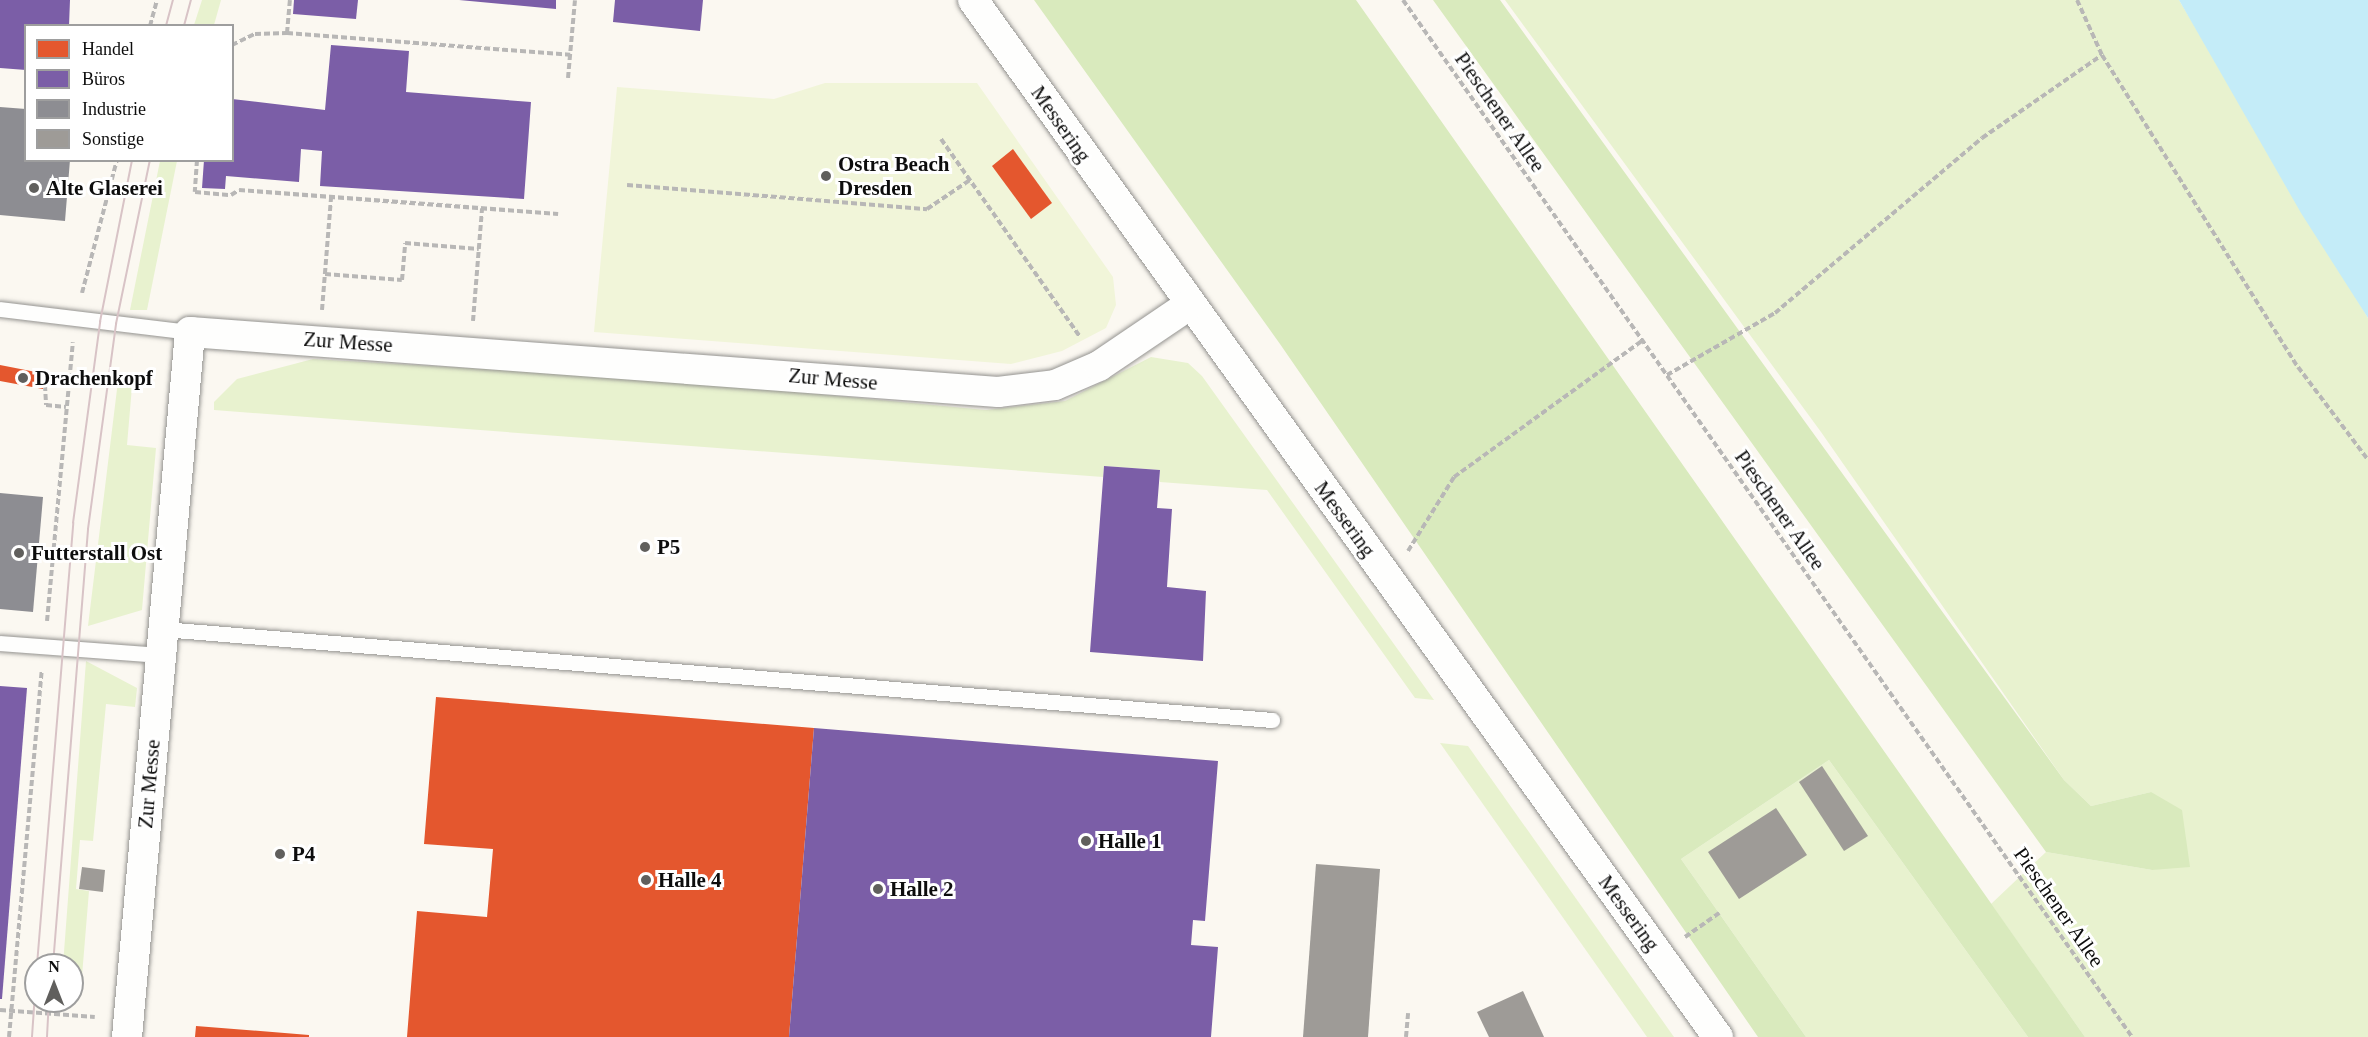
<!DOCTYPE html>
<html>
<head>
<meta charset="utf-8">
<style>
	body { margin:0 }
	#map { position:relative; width:2368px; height:1037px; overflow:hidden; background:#fbf8f1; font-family:Georgia,serif }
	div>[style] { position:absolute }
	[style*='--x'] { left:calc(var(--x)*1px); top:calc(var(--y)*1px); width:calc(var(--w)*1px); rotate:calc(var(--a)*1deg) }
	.green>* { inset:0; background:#e8f2cf }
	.forest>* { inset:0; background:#d9eabd }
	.pitch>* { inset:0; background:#f1f5d9 }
	.water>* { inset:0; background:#c4ecf8 }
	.shops>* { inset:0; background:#e4572e }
	.offices>* { inset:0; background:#7b5ea7 }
	.industry>* { inset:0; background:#8d8d92 }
	.building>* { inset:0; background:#9e9b97 }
	.path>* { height:4px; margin-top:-2px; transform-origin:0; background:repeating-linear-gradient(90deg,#b8b7b6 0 6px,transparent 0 9px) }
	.roads { filter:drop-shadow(0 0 2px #949390) drop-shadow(0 0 2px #949390) }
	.service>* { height:15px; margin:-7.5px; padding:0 7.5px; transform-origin:7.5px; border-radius:7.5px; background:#fefefd }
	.minor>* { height:30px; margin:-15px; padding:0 15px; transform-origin:15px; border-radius:15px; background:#fefefd }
	.tram>* { height:1.5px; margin:-0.75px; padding:0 0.75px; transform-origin:0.75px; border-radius:0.75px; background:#d8c3c6 }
	.dots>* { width:16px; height:16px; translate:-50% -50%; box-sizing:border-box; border:3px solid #fff; border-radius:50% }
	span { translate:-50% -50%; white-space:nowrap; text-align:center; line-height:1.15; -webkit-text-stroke:6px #fff; paint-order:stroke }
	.street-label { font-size:21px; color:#0d0d0d }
	.poi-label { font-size:21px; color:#0d0d0d; font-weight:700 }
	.left { translate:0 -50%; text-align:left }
	.legend { position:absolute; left:24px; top:24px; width:210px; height:138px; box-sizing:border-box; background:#fff; border:2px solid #9e9e9e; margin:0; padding:8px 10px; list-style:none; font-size:18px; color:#0d0d0d }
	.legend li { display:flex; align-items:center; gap:12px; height:30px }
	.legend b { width:30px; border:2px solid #9e9e9e }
	.north { position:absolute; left:24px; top:953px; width:60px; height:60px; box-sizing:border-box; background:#fff; border:2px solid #9e9e9e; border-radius:50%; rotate:0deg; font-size:16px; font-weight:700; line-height:24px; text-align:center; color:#0d0d0d }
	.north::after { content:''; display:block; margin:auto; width:21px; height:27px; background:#605f5d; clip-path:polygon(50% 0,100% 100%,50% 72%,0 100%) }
</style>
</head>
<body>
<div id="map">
	<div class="green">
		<i style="clip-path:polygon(202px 0,221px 0,214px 25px,194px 25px)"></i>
		<i style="clip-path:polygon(1505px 0,2179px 0,2368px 318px,2368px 1037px,2085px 1037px,1991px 904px,2046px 852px,2152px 870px,2151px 792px,2091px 806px,2064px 780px,1821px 432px)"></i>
		<i style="clip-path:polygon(160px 161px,177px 161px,147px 310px,130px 310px)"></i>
		<i style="clip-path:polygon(1151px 357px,1188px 363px,1202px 376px,1434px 700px,1415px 698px,1267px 490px,1160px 482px,1160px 470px,1104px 466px,1103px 477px,214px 410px,214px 402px,237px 379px,313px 359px,669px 380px,986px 410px,1065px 401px)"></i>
		<i style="clip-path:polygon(119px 373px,133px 375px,127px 445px,156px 448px,142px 610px,88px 626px)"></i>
		<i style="clip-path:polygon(86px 661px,137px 688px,135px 707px,106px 704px,93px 841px,80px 840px,76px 889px,89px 891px,81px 988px,72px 987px,72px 965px,63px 965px)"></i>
		<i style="clip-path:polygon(1440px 743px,1468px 746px,1674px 1037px,1647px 1037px)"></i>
		<i style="clip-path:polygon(1829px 760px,2028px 1037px,1806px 1037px,1681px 859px)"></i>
	</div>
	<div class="forest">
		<i style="clip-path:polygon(1034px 0,1356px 0,2085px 1037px,2028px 1037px,1829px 760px,1681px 859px,1806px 1037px,1758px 1037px,1280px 344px)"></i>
		<i style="clip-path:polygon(1433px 0,1500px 0,2064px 780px,2091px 806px,2151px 792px,2182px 810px,2190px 867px,2152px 870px,2046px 852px)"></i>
	</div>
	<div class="pitch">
		<i style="clip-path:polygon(825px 83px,977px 83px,1113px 277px,1116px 305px,1106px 328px,1062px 351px,1011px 364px,594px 332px,617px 87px,774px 99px)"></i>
	</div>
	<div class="water">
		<i style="clip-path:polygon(2179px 0,2368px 0,2368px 318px,2301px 213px)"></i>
	</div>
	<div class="shops">
		<i style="clip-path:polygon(1013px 149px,1052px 203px,1031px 219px,992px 166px)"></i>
		<i style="clip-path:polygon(0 365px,46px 374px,43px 389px,0 381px)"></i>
		<i style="clip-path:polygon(436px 697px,814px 728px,789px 1037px,407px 1037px,417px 911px,487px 917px,493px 849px,424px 844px)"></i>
		<i style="clip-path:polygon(196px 1026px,309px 1035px,309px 1037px,195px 1037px)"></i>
	</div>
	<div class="offices">
		<i style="clip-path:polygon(0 0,70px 0,69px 26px,26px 26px,26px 70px,0 68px)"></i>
		<i style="clip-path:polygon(294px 0,358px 0,356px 19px,293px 14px)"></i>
		<i style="clip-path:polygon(459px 0,556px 0,556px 9px)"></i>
		<i style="clip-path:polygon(615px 0,703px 0,700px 31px,613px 22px)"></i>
		<i style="clip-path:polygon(331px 45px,409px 51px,406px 92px,531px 102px,524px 199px,320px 186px,322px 151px,301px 149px,299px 182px,226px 176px,225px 189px,202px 188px,204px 160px,232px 160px,232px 99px,325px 110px)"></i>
		<i style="clip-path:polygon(1104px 466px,1160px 470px,1157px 508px,1172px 509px,1167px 587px,1206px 591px,1203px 661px,1090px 652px)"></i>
		<i style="clip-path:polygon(0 686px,27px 688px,2px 999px,0 999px)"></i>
		<i style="clip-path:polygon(814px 728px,1218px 761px,1205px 921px,1193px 920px,1191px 945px,1218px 947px,1211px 1037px,789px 1037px)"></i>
	</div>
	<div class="industry">
		<i style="clip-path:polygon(0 107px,26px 109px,26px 160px,70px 160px,65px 221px,0 215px)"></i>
		<i style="clip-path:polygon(0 493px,43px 497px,33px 612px,0 609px)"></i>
	</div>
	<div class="building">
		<i style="clip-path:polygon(1822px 766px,1868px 836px,1844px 851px,1799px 782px)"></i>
		<i style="clip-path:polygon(1776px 808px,1807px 855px,1739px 899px,1708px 852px)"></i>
		<i style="clip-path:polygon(1316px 864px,1380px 869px,1368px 1037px,1303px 1037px)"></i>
		<i style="clip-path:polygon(82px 867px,105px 870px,103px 892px,79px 889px)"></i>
		<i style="clip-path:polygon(1523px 991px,1544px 1037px,1489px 1037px,1477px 1012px)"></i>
	</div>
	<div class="path">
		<i style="--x:1403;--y:0;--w:1268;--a:54.89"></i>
		<i style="--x:2077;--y:0;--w:60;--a:65.6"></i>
		<i style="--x:2102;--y:55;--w:368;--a:57.9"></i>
		<i style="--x:2298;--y:367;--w:116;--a:53"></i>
		<i style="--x:150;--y:26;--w:27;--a:-75"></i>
		<i style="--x:287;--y:33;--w:33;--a:-85"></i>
		<i style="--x:232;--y:45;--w:25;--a:-26"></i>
		<i style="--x:255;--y:34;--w:32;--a:-2"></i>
		<i style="--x:287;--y:33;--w:284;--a:4.4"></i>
		<i style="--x:568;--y:78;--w:78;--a:-84.9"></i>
		<i style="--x:941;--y:139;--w:242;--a:54.9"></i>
		<i style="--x:197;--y:160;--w:32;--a:94"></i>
		<i style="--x:195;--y:192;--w:36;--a:5"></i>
		<i style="--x:231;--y:195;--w:9;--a:-32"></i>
		<i style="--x:239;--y:190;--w:320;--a:4.3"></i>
		<i style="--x:627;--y:185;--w:301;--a:4.6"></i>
		<i style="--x:927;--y:209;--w:52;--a:-34"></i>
		<i style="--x:325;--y:274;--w:77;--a:4.5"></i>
		<i style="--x:402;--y:280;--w:37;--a:-85"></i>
		<i style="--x:405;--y:243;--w:74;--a:4.6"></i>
		<i style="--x:82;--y:293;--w:138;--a:-75.3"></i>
		<i style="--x:322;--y:310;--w:113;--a:-85.4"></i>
		<i style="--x:473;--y:321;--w:113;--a:-85.4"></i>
		<i style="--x:1667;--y:375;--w:125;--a:-29.9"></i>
		<i style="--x:1775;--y:313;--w:271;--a:-40.2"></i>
		<i style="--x:1982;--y:138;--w:146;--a:-34.7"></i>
		<i style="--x:45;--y:385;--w:20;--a:87"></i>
		<i style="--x:46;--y:405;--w:20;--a:6"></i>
		<i style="--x:1408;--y:551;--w:87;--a:-58.1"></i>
		<i style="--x:1454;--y:477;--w:232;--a:-35.9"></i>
		<i style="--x:47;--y:621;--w:280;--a:-84.7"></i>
		<i style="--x:1685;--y:937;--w:42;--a:-35.2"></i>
		<i style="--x:0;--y:1010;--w:95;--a:4.2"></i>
		<i style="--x:9;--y:1037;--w:368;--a:-84.9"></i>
		<i style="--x:1406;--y:1037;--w:24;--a:-85"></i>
	</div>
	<div class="roads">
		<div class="service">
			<i style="--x:0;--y:309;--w:191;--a:6.9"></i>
			<i style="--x:163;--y:629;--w:1113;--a:4.69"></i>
			<i style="--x:0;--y:643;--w:160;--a:4.3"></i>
		</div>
		<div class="minor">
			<i style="--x:973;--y:0;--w:1277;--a:54.31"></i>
			<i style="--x:127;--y:1037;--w:708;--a:-84.89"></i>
			<i style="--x:190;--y:332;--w:810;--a:4.25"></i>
			<i style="--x:998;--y:392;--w:57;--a:-7"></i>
			<i style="--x:1055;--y:385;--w:48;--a:-23.4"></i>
			<i style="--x:1099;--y:366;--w:109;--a:-34.1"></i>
		</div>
	</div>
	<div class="tram">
		<i style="--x:166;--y:26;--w:27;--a:-75"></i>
		<i style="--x:184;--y:26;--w:27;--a:-75"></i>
		<i style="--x:37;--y:965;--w:443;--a:-85.3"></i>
		<i style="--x:73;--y:523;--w:203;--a:-82.3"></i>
		<i style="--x:100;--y:322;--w:165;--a:-78.8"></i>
		<i style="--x:53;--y:965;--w:437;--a:-85.4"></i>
		<i style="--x:88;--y:529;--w:207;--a:-82.2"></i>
		<i style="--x:116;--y:324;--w:167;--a:-78.3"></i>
		<i style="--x:32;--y:1037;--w:58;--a:-86.1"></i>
		<i style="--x:47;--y:1037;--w:36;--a:-87"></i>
	</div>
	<div class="dots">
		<i style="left:826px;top:176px;background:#605f5d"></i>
		<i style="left:34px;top:188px;background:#605f5d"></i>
		<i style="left:23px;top:378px;background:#605f5d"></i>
		<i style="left:645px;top:547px;background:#605f5d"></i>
		<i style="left:19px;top:553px;background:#605f5d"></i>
		<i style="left:1086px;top:841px;background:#605f5d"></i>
		<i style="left:280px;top:854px;background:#605f5d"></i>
		<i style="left:646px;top:880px;background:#605f5d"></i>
		<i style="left:878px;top:889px;background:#605f5d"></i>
	</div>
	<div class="street-label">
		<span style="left:1500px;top:112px;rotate:55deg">Pieschener Allee</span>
		<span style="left:1061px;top:124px;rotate:55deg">Messering</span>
		<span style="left:348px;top:342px;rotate:4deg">Zur Messe</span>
		<span style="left:833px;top:379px;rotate:5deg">Zur Messe</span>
		<span style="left:1780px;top:510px;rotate:55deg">Pieschener Allee</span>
		<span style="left:1345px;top:519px;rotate:54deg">Messering</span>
		<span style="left:149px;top:784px;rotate:-85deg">Zur Messe</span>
		<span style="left:2059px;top:907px;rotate:55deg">Pieschener Allee</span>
		<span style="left:1629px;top:913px;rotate:54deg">Messering</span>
	</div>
	<div class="poi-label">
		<span class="left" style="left:838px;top:176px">Ostra Beach<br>Dresden</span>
		<span class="left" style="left:46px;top:188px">Alte Glaserei</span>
		<span class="left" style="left:35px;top:378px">Drachenkopf</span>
		<span class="left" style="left:657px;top:547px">P5</span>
		<span class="left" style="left:31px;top:553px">Futterstall Ost</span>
		<span class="left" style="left:1098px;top:841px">Halle 1</span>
		<span class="left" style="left:292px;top:854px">P4</span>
		<span class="left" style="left:658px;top:880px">Halle 4</span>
		<span class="left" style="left:890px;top:889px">Halle 2</span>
	</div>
	<ul class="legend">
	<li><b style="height:16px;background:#e4572e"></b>Handel</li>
	<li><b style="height:16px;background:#7b5ea7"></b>Büros</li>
	<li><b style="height:16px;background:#8d8d92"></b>Industrie</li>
	<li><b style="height:16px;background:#9e9b97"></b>Sonstige</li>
	</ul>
	<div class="north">N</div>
</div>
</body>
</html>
